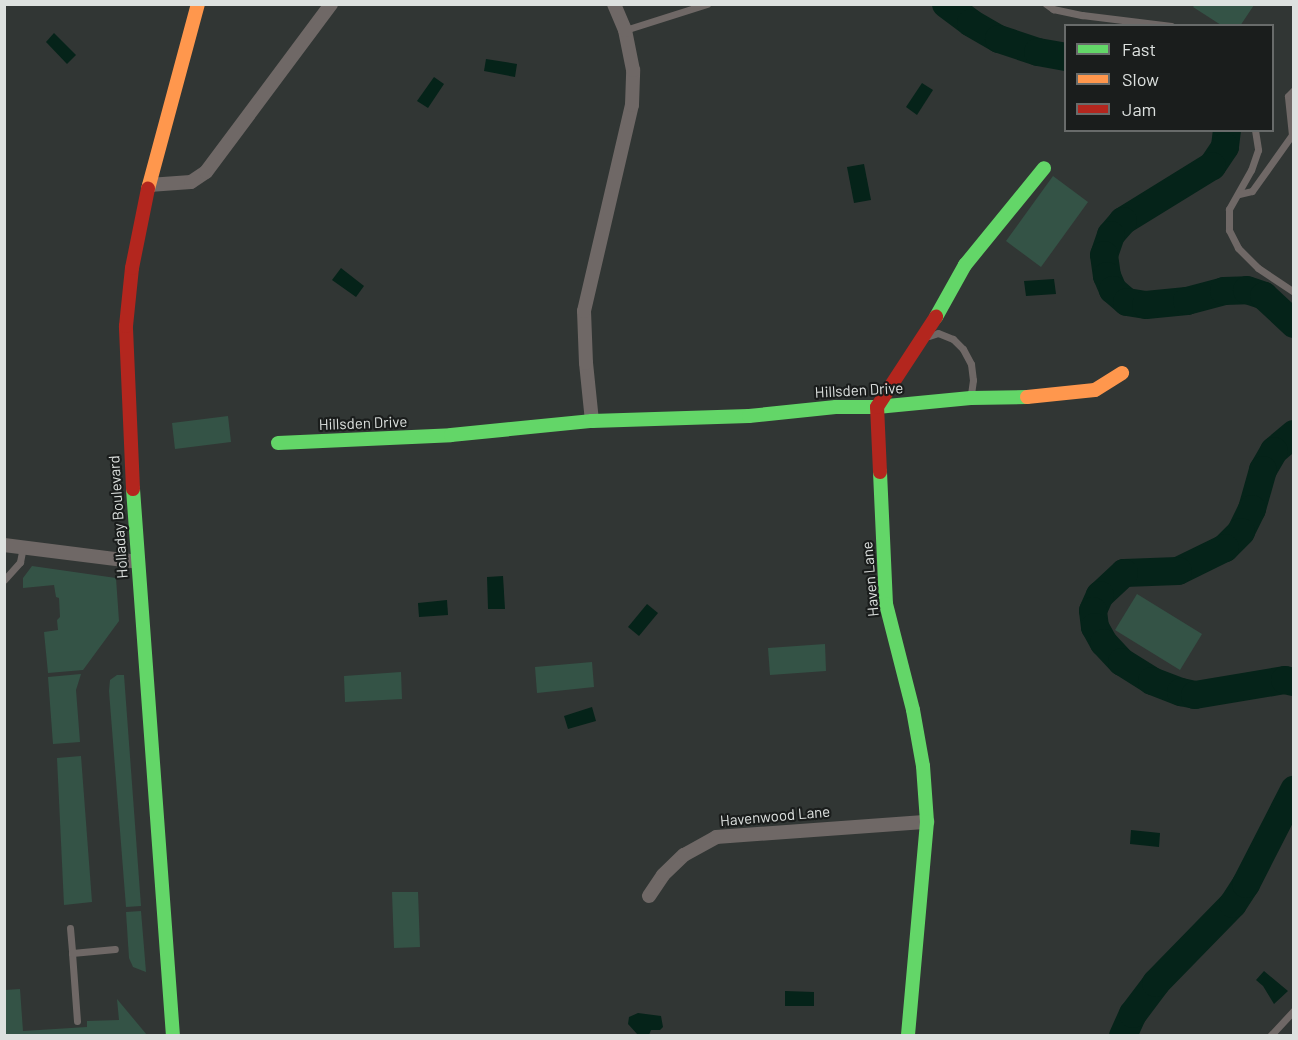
<!DOCTYPE html>
<html>
<head>
<meta charset="utf-8">
<style>
	body { margin:0 }
	#map { position:relative; width:1298px; height:1040px; overflow:hidden; background:#313634; font-family:Barlow,sans-serif }
	div>[style] { position:absolute }
	[style*='--x'] { left:calc(var(--x)*1px); top:calc(var(--y)*1px); width:calc(var(--w)*1px); rotate:calc(var(--a)*1deg) }
	.green>* { inset:0; background:#345346 }
	.water>* { inset:0; background:#052319 }
	.river>* { height:28px; margin:-14px; padding:0 14px; transform-origin:14px; border-radius:14px; background:#052319 }
	.lane>* { height:7px; margin:-3.5px; padding:0 3.5px; transform-origin:3.5px; border-radius:3.5px; background:#6f6866 }
	.street>* { height:14px; margin:-7px; padding:0 7px; transform-origin:7px; border-radius:7px; background:#6f6866 }
	.fast>* { height:14px; margin:-7px; padding:0 7px; transform-origin:7px; border-radius:7px; background:#63d668 }
	.slow>* { height:14px; margin:-7px; padding:0 7px; transform-origin:7px; border-radius:7px; background:#ff974d }
	.jam>* { height:14px; margin:-7px; padding:0 7px; transform-origin:7px; border-radius:7px; background:#b3261e }
	span { translate:-50% -50%; white-space:nowrap; text-align:center; line-height:1.15; -webkit-text-stroke:4.5px #1a1d1c; paint-order:stroke }
	.street-label { font-size:15px; color:#dde1df }
	.frame { position:absolute; inset:0; border:6px solid #dde1df; pointer-events:none }
	.legend { position:absolute; left:1064px; top:24px; width:210px; height:108px; box-sizing:border-box; background:#1a1d1c; border:2px solid #686b6a; margin:0; padding:8px 10px; list-style:none; font-size:18px; color:#dde1df }
	.legend li { display:flex; align-items:center; gap:12px; height:30px }
	.legend b { width:30px; border:2px solid #686b6a }
</style>
</head>
<body>
<div id="map">
	<div class="green">
		<i style="clip-path:polygon(1195px 5px,1195px 4px,1254px 5px,1240px 26px,1221px 25px,1193px 7px)"></i>
		<i style="clip-path:polygon(1053px 176px,1088px 202px,1041px 267px,1006px 241px)"></i>
		<i style="clip-path:polygon(228px 416px,231px 442px,175px 449px,172px 423px)"></i>
		<i style="clip-path:polygon(32px 566px,116px 578px,119px 621px,83px 670px,48px 673px,44px 632px,58px 630px,57px 620px,60px 617px,59px 598px,56px 597px,54px 585px,23px 588px,23px 578px)"></i>
		<i style="clip-path:polygon(1137px 594px,1202px 634px,1180px 670px,1115px 630px)"></i>
		<i style="clip-path:polygon(825px 644px,826px 671px,770px 675px,768px 648px)"></i>
		<i style="clip-path:polygon(592px 662px,594px 687px,537px 693px,535px 667px)"></i>
		<i style="clip-path:polygon(401px 672px,402px 699px,345px 702px,344px 676px)"></i>
		<i style="clip-path:polygon(81px 674px,76px 690px,80px 742px,53px 744px,48px 677px)"></i>
		<i style="clip-path:polygon(117px 675px,124px 675px,141px 906px,126px 907px,109px 691px,110px 680px)"></i>
		<i style="clip-path:polygon(81px 756px,92px 902px,64px 905px,57px 758px)"></i>
		<i style="clip-path:polygon(392px 892px,418px 892px,420px 947px,394px 948px)"></i>
		<i style="clip-path:polygon(141px 911px,146px 972px,133px 967px,129px 958px,126px 912px)"></i>
		<i style="clip-path:polygon(20px 989px,23px 1031px,87px 1027px,87px 1021px,119px 1020px,117px 999px,147px 1035px,5px 1035px,5px 990px)"></i>
	</div>
	<div class="water">
		<i style="clip-path:polygon(54px 33px,76px 55px,67px 64px,46px 42px)"></i>
		<i style="clip-path:polygon(486px 59px,517px 64px,515px 77px,484px 71px)"></i>
		<i style="clip-path:polygon(434px 77px,444px 84px,428px 108px,417px 101px)"></i>
		<i style="clip-path:polygon(922px 83px,933px 90px,917px 115px,906px 107px)"></i>
		<i style="clip-path:polygon(864px 164px,871px 200px,854px 203px,847px 167px)"></i>
		<i style="clip-path:polygon(341px 268px,364px 286px,356px 297px,332px 280px)"></i>
		<i style="clip-path:polygon(1054px 279px,1056px 294px,1026px 296px,1024px 281px)"></i>
		<i style="clip-path:polygon(503px 576px,505px 609px,488px 609px,487px 577px)"></i>
		<i style="clip-path:polygon(447px 600px,448px 615px,419px 617px,418px 603px)"></i>
		<i style="clip-path:polygon(647px 604px,658px 613px,639px 636px,628px 627px)"></i>
		<i style="clip-path:polygon(592px 707px,596px 721px,568px 729px,564px 716px)"></i>
		<i style="clip-path:polygon(1131px 830px,1160px 833px,1159px 847px,1130px 844px)"></i>
		<i style="clip-path:polygon(1264px 971px,1288px 991px,1274px 1004px,1263px 986px,1256px 980px)"></i>
		<i style="clip-path:polygon(785px 991px,814px 992px,814px 1006px,785px 1006px)"></i>
		<i style="clip-path:polygon(638px 1013px,661px 1016px,663px 1027px,660px 1030px,651px 1030px,649px 1035px,638px 1035px,628px 1024px,629px 1017px)"></i>
	</div>
	<div class="river">
		<i style="--x:946;--y:4;--w:31;--a:37"></i>
		<i style="--x:971;--y:23;--w:32;--a:30"></i>
		<i style="--x:999;--y:39;--w:41;--a:18.4"></i>
		<i style="--x:1038;--y:52;--w:28;--a:10"></i>
		<i style="--x:1227;--y:130;--w:17;--a:97"></i>
		<i style="--x:1225;--y:147;--w:23;--a:124"></i>
		<i style="--x:1212;--y:166;--w:105;--a:148.3"></i>
		<i style="--x:1123;--y:221;--w:18;--a:131"></i>
		<i style="--x:1111;--y:235;--w:21;--a:109"></i>
		<i style="--x:1104;--y:255;--w:21;--a:82"></i>
		<i style="--x:1107;--y:276;--w:15;--a:67"></i>
		<i style="--x:1113;--y:290;--w:18;--a:41"></i>
		<i style="--x:1127;--y:302;--w:19;--a:9"></i>
		<i style="--x:1146;--y:305;--w:41;--a:-5.6"></i>
		<i style="--x:1187;--y:301;--w:38;--a:-15"></i>
		<i style="--x:1224;--y:291;--w:23;--a:-2"></i>
		<i style="--x:1247;--y:290;--w:18;--a:19"></i>
		<i style="--x:1264;--y:296;--w:41;--a:43"></i>
		<i style="--x:1294;--y:434;--w:26;--a:140"></i>
		<i style="--x:1274;--y:451;--w:22;--a:120"></i>
		<i style="--x:1263;--y:470;--w:41;--a:105.8"></i>
		<i style="--x:1252;--y:509;--w:25;--a:116"></i>
		<i style="--x:1241;--y:532;--w:23;--a:135"></i>
		<i style="--x:1225;--y:548;--w:52;--a:153.9"></i>
		<i style="--x:1178;--y:571;--w:54;--a:177.9"></i>
		<i style="--x:1124;--y:573;--w:33;--a:137"></i>
		<i style="--x:1100;--y:595;--w:17;--a:114"></i>
		<i style="--x:1093;--y:611;--w:16;--a:83"></i>
		<i style="--x:1095;--y:627;--w:18;--a:61"></i>
		<i style="--x:1104;--y:643;--w:26;--a:47"></i>
		<i style="--x:1122;--y:662;--w:36;--a:32"></i>
		<i style="--x:1152;--y:681;--w:31;--a:21"></i>
		<i style="--x:1181;--y:692;--w:14;--a:12"></i>
		<i style="--x:1195;--y:695;--w:91;--a:-9.5"></i>
		<i style="--x:1285;--y:680;--w:9;--a:13"></i>
		<i style="--x:1123;--y:1036;--w:24;--a:-66"></i>
		<i style="--x:1133;--y:1014;--w:39;--a:-53"></i>
		<i style="--x:1156;--y:983;--w:110;--a:-45.7"></i>
		<i style="--x:1233;--y:904;--w:24;--a:-57"></i>
		<i style="--x:1246;--y:884;--w:106;--a:-62.9"></i>
	</div>
	<div class="lane">
		<i style="--x:1046;--y:4;--w:9;--a:36"></i>
		<i style="--x:1053;--y:9;--w:30;--a:12"></i>
		<i style="--x:1082;--y:15;--w:90;--a:7"></i>
		<i style="--x:625;--y:30;--w:86;--a:-17.6"></i>
		<i style="--x:1255;--y:130;--w:20;--a:81"></i>
		<i style="--x:1258;--y:150;--w:21;--a:109"></i>
		<i style="--x:1251;--y:170;--w:45;--a:119.4"></i>
		<i style="--x:1229;--y:209;--w:21;--a:90"></i>
		<i style="--x:1229;--y:230;--w:20;--a:63"></i>
		<i style="--x:1238;--y:248;--w:28;--a:45"></i>
		<i style="--x:1258;--y:268;--w:43;--a:33.7"></i>
		<i style="--x:1239;--y:194;--w:13;--a:-13"></i>
		<i style="--x:1252;--y:191;--w:69;--a:-54.5"></i>
		<i style="--x:1292;--y:135;--w:39;--a:-96"></i>
		<i style="--x:1288;--y:96;--w:8;--a:-45"></i>
		<i style="--x:929;--y:336;--w:9;--a:-18"></i>
		<i style="--x:938;--y:333;--w:16;--a:22"></i>
		<i style="--x:953;--y:339;--w:14;--a:45"></i>
		<i style="--x:963;--y:349;--w:17;--a:62"></i>
		<i style="--x:971;--y:364;--w:16;--a:83"></i>
		<i style="--x:973;--y:380;--w:15;--a:98"></i>
		<i style="--x:4;--y:580;--w:24;--a:-48"></i>
		<i style="--x:20;--y:562;--w:15;--a:-79"></i>
		<i style="--x:70;--y:928;--w:25;--a:85"></i>
		<i style="--x:77;--y:1021;--w:68;--a:-94.2"></i>
		<i style="--x:72;--y:953;--w:43;--a:-5.3"></i>
		<i style="--x:1270;--y:1036;--w:35;--a:-47"></i>
	</div>
	<div class="street">
		<i style="--x:149;--y:185;--w:42;--a:-4.1"></i>
		<i style="--x:191;--y:182;--w:18;--a:-34"></i>
		<i style="--x:206;--y:172;--w:209;--a:-53.3"></i>
		<i style="--x:592;--y:421;--w:58;--a:-95.9"></i>
		<i style="--x:586;--y:363;--w:52;--a:-92.2"></i>
		<i style="--x:584;--y:311;--w:212;--a:-76.9"></i>
		<i style="--x:632;--y:105;--w:35;--a:-88"></i>
		<i style="--x:633;--y:70;--w:41;--a:-101.3"></i>
		<i style="--x:625;--y:30;--w:28;--a:-113"></i>
		<i style="--x:4;--y:545;--w:135;--a:7.2"></i>
		<i style="--x:649;--y:896;--w:25;--a:-56"></i>
		<i style="--x:663;--y:875;--w:29;--a:-44"></i>
		<i style="--x:684;--y:855;--w:37;--a:-29"></i>
		<i style="--x:716;--y:837;--w:212;--a:-4.1"></i>
	</div>
	<div class="fast">
		<i style="--x:936;--y:317;--w:60;--a:-60.9"></i>
		<i style="--x:965;--y:265;--w:125;--a:-50.8"></i>
		<i style="--x:278;--y:443;--w:173;--a:-2.6"></i>
		<i style="--x:451;--y:435;--w:142;--a:-5.7"></i>
		<i style="--x:592;--y:421;--w:157;--a:-1.8"></i>
		<i style="--x:749;--y:416;--w:87;--a:-5.9"></i>
		<i style="--x:836;--y:407;--w:41;--a:0"></i>
		<i style="--x:877;--y:407;--w:94;--a:-5.5"></i>
		<i style="--x:971;--y:398;--w:56;--a:-1"></i>
		<i style="--x:880;--y:472;--w:132;--a:87.4"></i>
		<i style="--x:886;--y:604;--w:109;--a:75.7"></i>
		<i style="--x:913;--y:710;--w:57;--a:79.9"></i>
		<i style="--x:923;--y:766;--w:56;--a:85.9"></i>
		<i style="--x:927;--y:822;--w:215;--a:95.1"></i>
		<i style="--x:133;--y:489;--w:548;--a:85.82"></i>
	</div>
	<div class="slow">
		<i style="--x:148;--y:189;--w:192;--a:-74.9"></i>
		<i style="--x:1027;--y:397;--w:68;--a:-5.9"></i>
		<i style="--x:1095;--y:390;--w:32;--a:-32"></i>
	</div>
	<div class="jam">
		<i style="--x:880;--y:472;--w:65;--a:-92.6"></i>
		<i style="--x:877;--y:407;--w:108;--a:-56.8"></i>
		<i style="--x:133;--y:489;--w:163;--a:-92.5"></i>
		<i style="--x:126;--y:326;--w:58;--a:-84.1"></i>
		<i style="--x:132;--y:268;--w:81;--a:-78.6"></i>
	</div>
	<div class="street-label">
		<span style="left:859px;top:390px;rotate:-3deg">Hillsden Drive</span>
		<span style="left:363px;top:423px;rotate:-2deg">Hillsden Drive</span>
		<span style="left:118px;top:517px;rotate:-94deg">Holladay Boulevard</span>
		<span style="left:870px;top:579px;rotate:-95deg">Haven Lane</span>
		<span style="left:775px;top:816px;rotate:-5deg">Havenwood Lane</span>
	</div>
	<div class="frame"></div>
	<ul class="legend">
	<li><b style="height:8px;background:#63d668"></b>Fast</li>
	<li><b style="height:8px;background:#ff974d"></b>Slow</li>
	<li><b style="height:8px;background:#b3261e"></b>Jam</li>
	</ul>
</div>
</body>
</html>
